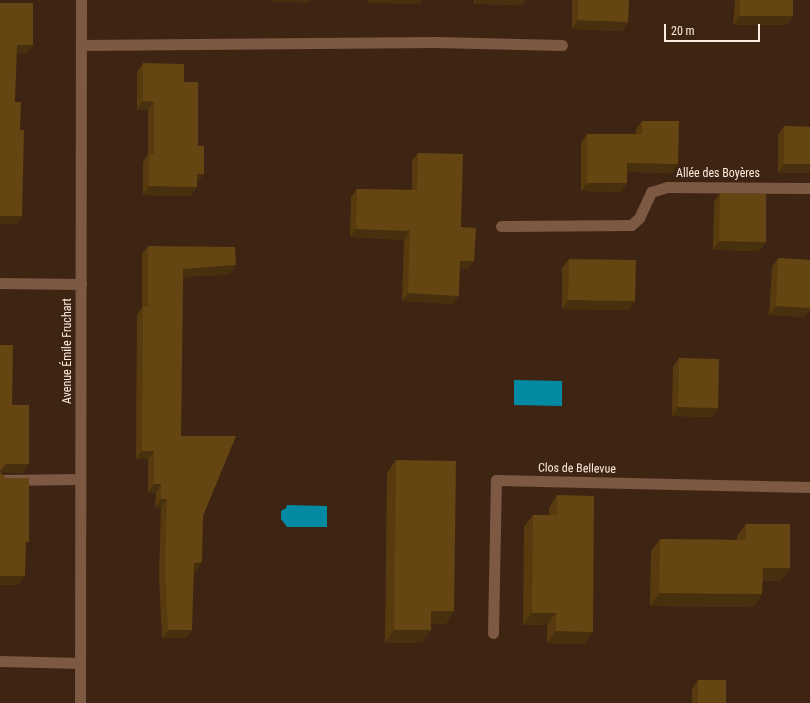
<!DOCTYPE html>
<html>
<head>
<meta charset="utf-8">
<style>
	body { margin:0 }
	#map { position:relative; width:810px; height:703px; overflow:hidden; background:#3e2513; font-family:"Roboto Condensed",sans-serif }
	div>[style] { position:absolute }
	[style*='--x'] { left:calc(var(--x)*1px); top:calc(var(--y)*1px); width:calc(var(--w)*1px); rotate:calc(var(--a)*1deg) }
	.water>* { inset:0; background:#038aa3 }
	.service>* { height:11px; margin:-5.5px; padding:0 5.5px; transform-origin:5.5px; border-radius:5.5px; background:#7d5843 }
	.minor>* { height:11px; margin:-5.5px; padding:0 5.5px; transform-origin:5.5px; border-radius:5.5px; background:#7d5843 }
	.wall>* { inset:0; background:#573b0f }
	.shaded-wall>* { inset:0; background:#47300d }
	.building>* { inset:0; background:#654512 }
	span { translate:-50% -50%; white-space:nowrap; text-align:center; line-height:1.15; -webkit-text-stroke:3px #3e2513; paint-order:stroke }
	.street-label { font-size:12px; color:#fcebdf }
	.scale { position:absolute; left:664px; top:24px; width:96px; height:18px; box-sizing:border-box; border:2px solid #fcebdf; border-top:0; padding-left:5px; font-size:12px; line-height:14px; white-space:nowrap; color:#fcebdf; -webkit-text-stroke:3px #3e2513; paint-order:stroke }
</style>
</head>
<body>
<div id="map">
	<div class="water">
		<i style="clip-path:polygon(514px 380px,562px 381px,562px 406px,514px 405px)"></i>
		<i style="clip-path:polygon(287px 505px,327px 506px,327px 527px,287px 527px,281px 519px,281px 511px,286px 508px)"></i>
	</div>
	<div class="service">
		<i style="--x:0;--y:480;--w:80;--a:-0.7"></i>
		<i style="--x:0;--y:661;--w:80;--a:1.4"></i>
	</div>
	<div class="minor">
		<i style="--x:82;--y:45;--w:354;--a:-0.5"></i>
		<i style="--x:436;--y:42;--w:126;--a:1.4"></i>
		<i style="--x:501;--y:226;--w:130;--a:-0.4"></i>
		<i style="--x:631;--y:225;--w:11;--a:-41"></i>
		<i style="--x:639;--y:218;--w:29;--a:-65"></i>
		<i style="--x:651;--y:192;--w:17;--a:-17"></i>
		<i style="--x:667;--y:187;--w:143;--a:0.4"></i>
		<i style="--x:0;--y:283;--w:81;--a:0.7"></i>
		<i style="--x:493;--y:633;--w:153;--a:-88.9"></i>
		<i style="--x:496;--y:480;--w:314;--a:1.3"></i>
		<i style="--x:80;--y:703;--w:703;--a:-89.92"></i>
	</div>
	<div class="wall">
		<i style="clip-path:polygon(474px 0,526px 0,522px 5px,474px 4px)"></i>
		<i style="clip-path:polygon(572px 0,629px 0,628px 22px,622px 31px,572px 29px)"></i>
		<i style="clip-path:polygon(735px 0,793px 0,793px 16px,787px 25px,733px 25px)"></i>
		<i style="clip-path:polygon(143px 63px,184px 82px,198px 146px,198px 182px,197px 182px,197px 187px,191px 196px,143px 195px,143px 162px,148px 154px,148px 110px,137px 110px,137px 72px)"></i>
		<i style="clip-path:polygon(642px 121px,678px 164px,672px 173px,627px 172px,627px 183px,621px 192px,581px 191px,581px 143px,587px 134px,636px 134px,636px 130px)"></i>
		<i style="clip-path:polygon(784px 126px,810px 127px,810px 173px,778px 173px,778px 135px)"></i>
		<i style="clip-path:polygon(418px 153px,461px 227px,468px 269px,460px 269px,453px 304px,402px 301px,404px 240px,350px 237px,351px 197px,357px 189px,412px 190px,412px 161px)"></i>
		<i style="clip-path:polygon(720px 193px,766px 242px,759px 251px,713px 250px,714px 202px)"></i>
		<i style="clip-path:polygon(148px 246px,230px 274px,183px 277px,181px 436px,203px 516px,196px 571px,194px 571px,186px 638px,162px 638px,159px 576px,161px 508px,155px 508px,156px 493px,148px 493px,148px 459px,136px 459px,137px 315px,142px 308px,142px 254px)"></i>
		<i style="clip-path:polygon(778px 258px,810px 260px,810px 310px,805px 317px,769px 315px,772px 267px)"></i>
		<i style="clip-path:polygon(569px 259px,635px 301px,629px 310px,562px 309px,562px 268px)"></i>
		<i style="clip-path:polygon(679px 358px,712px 417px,672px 416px,673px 367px)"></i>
		<i style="clip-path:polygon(396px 460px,446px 624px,431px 624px,422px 643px,385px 643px,387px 473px)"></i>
		<i style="clip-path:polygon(557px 495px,593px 632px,584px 644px,547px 643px,547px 625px,523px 625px,524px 527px,533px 515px,549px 515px,549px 508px)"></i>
		<i style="clip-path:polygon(746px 524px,790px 568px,781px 581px,762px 581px,762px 594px,753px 607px,650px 606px,651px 551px,660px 539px,737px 540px,737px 536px)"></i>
		<i style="clip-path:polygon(698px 680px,726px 703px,692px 703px,692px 689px)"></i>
	</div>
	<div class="shaded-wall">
		<i style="clip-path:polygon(273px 0,310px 0,308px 3px,271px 2px)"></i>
		<i style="clip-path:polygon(368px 0,423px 0,420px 4px,366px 3px)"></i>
		<i style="clip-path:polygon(476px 0,526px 0,522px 5px,474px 4px)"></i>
		<i style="clip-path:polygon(740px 16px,793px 16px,787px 25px,733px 25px)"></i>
		<i style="clip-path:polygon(578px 20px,628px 22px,622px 31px,572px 29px)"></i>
		<i style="clip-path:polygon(17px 45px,33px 45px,27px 53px,11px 53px)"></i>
		<i style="clip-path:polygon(143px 101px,154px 102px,148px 110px,137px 110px)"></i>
		<i style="clip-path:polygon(627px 163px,678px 164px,672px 173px,621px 172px)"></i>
		<i style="clip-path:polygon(784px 164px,810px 164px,810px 173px,778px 173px)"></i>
		<i style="clip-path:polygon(197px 174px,204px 174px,198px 182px,191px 182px)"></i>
		<i style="clip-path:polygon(587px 183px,627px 183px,621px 192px,581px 191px)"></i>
		<i style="clip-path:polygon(149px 186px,197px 187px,191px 196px,143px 195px)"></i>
		<i style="clip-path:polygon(0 216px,22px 216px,17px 224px,0 224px)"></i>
		<i style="clip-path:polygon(356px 229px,410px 231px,404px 240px,350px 237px)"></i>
		<i style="clip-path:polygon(719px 241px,766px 242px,759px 251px,713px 250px)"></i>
		<i style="clip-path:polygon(460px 261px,474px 261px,468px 269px,455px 269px)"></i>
		<i style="clip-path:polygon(236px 265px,230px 274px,177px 278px,183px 269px)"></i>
		<i style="clip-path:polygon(408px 293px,459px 296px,453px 304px,402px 301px)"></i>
		<i style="clip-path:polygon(568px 300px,635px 301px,629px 310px,562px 309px)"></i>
		<i style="clip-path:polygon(776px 306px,810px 308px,810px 310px,805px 317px,769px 315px)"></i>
		<i style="clip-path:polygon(678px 407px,718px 408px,712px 417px,672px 416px)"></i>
		<i style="clip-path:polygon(142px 451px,154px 451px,148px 459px,136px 459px)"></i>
		<i style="clip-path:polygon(6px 464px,29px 464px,23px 473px,0 473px,0 471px)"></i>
		<i style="clip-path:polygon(154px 484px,161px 484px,156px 493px,148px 493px)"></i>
		<i style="clip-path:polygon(161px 499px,167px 499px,161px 508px,155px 508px)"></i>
		<i style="clip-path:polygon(202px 562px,196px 571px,188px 571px,194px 563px)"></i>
		<i style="clip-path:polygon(763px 568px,790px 568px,781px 581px,754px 581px)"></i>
		<i style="clip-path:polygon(0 576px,25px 576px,19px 585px,0 585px)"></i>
		<i style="clip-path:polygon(659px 593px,762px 594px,753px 607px,650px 606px)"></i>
		<i style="clip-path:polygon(431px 611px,454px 611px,446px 624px,422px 624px)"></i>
		<i style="clip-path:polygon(532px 613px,556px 613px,547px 625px,523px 625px)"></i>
		<i style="clip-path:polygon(168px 630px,192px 630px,186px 638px,162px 638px)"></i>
		<i style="clip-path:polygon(394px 630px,431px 630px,422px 643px,385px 643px)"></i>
		<i style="clip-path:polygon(556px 631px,593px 632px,584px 644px,547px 643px)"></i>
	</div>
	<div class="building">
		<i style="clip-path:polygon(578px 0,629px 0,628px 22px,578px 20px)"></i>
		<i style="clip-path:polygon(740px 0,793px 0,793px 16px,740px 16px)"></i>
		<i style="clip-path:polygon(0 3px,33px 3px,33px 45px,17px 45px,15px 102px,21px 102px,20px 130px,24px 130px,22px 216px,0 216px)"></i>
		<i style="clip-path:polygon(143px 63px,184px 64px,184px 82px,198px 82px,198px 146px,204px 146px,204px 174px,197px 174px,197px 187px,149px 186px,149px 154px,154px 154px,154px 102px,143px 101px)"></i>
		<i style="clip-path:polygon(642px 121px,679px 121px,678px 164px,627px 163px,627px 183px,587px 183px,587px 134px,642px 134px)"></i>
		<i style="clip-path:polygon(784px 126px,810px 127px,810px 164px,784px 164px)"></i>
		<i style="clip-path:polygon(418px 153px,463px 154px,461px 227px,476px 228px,474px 261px,460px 261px,459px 296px,408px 293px,410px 231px,356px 229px,357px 189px,417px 190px)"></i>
		<i style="clip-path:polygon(720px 193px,766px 194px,766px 242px,719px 241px)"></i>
		<i style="clip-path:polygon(148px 246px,235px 247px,236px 265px,183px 269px,181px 436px,236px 436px,203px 516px,202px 562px,194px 563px,192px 630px,168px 630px,165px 567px,167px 499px,161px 499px,161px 484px,154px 484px,154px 451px,142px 451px,143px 307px,148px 307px)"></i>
		<i style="clip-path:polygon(778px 258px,810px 260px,810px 308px,776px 306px)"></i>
		<i style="clip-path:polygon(569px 259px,636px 260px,635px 301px,568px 300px)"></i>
		<i style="clip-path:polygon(0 345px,13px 345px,12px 405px,29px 405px,29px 464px,6px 464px,0 471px)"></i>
		<i style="clip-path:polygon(679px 358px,719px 359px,718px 408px,678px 407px)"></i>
		<i style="clip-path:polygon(396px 460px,456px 461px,454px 611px,431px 611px,431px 630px,394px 630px)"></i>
		<i style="clip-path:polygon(0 472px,6px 478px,29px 478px,29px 542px,26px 542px,25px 576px,0 576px)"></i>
		<i style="clip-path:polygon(557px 495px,594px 496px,593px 632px,556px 631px,556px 613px,532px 613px,533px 515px,557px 515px)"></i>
		<i style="clip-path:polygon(746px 524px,790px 524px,790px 568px,763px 568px,762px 594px,659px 593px,660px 539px,746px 540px)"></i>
		<i style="clip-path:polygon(698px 680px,726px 680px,726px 703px,698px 703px)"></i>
	</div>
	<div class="street-label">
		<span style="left:718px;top:174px">Allée des Boyères</span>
		<span style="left:68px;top:351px;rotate:-90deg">Avenue Émile Fruchart</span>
		<span style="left:577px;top:469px;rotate:1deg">Clos de Bellevue</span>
	</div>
	<div class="scale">20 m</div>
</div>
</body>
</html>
